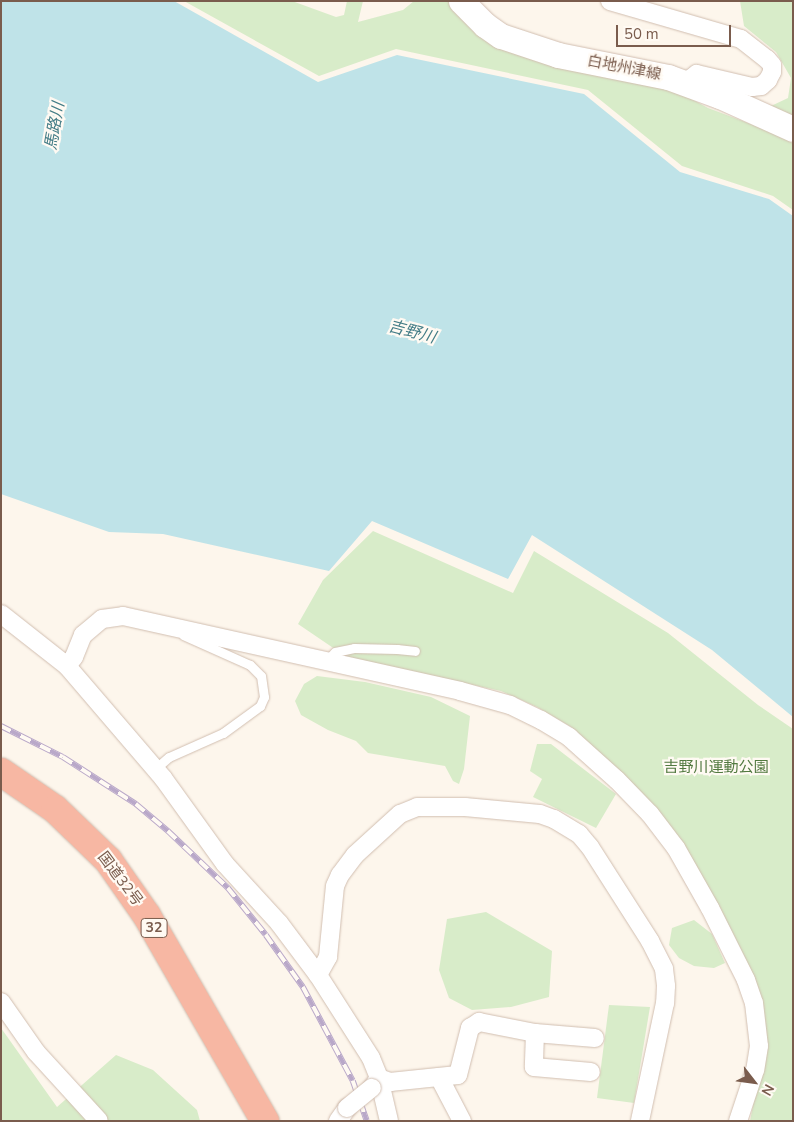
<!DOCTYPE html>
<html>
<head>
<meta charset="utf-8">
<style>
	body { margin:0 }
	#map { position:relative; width:794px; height:1122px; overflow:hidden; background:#fdf6ec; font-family:"Nunito Sans","Noto Sans JP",sans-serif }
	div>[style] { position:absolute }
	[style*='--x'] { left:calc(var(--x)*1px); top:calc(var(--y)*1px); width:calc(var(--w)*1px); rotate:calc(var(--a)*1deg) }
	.green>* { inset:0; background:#d8ecc9 }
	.water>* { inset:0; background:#bfe3e8 }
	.roads { filter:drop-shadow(0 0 1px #d1beb0) drop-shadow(0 0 1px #d1beb0) }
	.lane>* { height:9px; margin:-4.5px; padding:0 4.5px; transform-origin:4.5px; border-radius:4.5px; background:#fff }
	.street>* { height:18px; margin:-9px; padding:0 9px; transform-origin:9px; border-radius:9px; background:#fff }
	.secondary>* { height:25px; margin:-12.5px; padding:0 12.5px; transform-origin:12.5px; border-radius:12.5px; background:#fff }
	.highway>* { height:28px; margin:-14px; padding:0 14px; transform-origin:14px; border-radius:14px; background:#f7b7a3 }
	.rail>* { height:5.5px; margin-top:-2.75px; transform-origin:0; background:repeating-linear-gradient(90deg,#fffaf3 0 11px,#b9a8c9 0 22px); box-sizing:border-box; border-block:1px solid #b9a8c9 }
	.bridges { filter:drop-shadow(0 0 1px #d1beb0) drop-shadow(0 0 1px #d1beb0) }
	.street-bridge>* { height:18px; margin:-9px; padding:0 9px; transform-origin:9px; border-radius:9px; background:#fff }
	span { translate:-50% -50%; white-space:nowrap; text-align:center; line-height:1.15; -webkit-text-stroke:4.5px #fffaf3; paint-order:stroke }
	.shield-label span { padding:1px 4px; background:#fffaf3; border:1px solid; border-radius:4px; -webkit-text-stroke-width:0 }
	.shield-label { font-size:14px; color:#7a5c4d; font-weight:700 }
	.street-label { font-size:15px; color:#7a5c4d }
	.park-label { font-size:15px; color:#537a41 }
	.water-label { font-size:16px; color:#437c86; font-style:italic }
	.frame { position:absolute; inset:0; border:2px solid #7a5c4d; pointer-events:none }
	.north { position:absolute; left:729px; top:1057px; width:50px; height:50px; -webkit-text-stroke:4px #fffaf3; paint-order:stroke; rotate:120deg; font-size:14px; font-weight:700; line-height:20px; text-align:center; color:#7a5c4d }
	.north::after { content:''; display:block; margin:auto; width:18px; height:22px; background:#7a5c4d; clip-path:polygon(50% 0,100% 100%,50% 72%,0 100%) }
	.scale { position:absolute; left:616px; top:25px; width:115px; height:22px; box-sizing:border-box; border:2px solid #7a5c4d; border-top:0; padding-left:6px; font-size:15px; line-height:18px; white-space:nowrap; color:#7a5c4d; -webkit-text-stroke:4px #fffaf3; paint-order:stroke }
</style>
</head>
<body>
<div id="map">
	<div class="green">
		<i style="clip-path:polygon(184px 1px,292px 1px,336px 17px,344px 15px,347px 1px,363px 1px,358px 22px,403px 10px,414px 1px,450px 1px,457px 15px,489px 40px,677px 91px,708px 108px,793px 140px,793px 210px,773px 196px,682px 166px,588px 90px,396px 49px,319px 76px)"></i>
		<i style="clip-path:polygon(740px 1px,793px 1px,793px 116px,771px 106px,788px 98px,791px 78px,776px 52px,744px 26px)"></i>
		<i style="clip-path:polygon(373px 531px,513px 593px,534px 551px,668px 633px,758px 705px,793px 729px,793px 1121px,750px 1121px,760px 1069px,762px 1020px,642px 797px,571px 727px,537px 707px,501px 691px,348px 658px,298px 624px,323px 580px)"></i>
		<i style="clip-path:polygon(317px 676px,365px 682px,431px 697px,470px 716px,464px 769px,459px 784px,453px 781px,445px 766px,368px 753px,356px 741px,328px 730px,301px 715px,295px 701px,304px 684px)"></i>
		<i style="clip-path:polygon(537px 744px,551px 744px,616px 794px,596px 828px,533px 797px,542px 779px,530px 771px)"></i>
		<i style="clip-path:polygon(486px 912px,552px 951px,549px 997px,511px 1007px,472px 1010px,449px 998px,439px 970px,447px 919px)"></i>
		<i style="clip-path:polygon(694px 920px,712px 934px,725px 963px,714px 968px,694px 966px,679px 958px,669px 945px,672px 928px)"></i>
		<i style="clip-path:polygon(609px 1005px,650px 1007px,634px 1103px,597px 1098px)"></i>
		<i style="clip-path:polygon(1px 1028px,57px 1107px,116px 1055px,153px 1070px,197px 1110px,200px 1121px,1px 1121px)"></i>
	</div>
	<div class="water">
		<i style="clip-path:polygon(1px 1px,174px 1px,318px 82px,397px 55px,584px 94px,680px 172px,769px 199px,793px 216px,793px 717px,712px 650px,532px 535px,508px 579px,372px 521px,329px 571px,163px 534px,109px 532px,1px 494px)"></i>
	</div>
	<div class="roads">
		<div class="lane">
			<i style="--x:327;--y:660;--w:11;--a:-45"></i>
			<i style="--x:335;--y:652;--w:19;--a:-12"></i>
			<i style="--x:354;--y:648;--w:43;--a:1.3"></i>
			<i style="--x:397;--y:649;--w:18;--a:6"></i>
			<i style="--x:155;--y:769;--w:18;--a:-41"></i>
			<i style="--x:169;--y:757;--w:59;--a:-24"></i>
			<i style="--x:223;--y:733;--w:46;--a:-36.1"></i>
			<i style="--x:260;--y:706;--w:10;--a:-66"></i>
			<i style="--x:264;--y:697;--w:21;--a:-98"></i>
			<i style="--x:261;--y:676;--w:16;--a:-135"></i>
			<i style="--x:250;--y:665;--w:73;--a:-155.9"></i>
		</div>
		<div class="street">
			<i style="--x:610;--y:1;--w:136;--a:16.2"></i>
			<i style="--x:741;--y:39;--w:33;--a:38"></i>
			<i style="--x:767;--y:59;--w:8;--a:50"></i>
			<i style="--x:772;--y:65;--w:7;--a:90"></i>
			<i style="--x:772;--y:72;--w:9;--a:117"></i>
			<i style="--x:768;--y:80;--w:9;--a:139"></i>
			<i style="--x:761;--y:86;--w:9;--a:174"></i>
			<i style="--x:752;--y:87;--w:57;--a:-166.7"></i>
			<i style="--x:697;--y:74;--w:16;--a:145"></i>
			<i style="--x:1;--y:614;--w:84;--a:38.2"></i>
			<i style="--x:67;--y:666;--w:148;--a:49.4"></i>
			<i style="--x:163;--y:778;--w:106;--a:54.2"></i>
			<i style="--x:225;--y:864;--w:80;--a:47.5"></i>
			<i style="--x:279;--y:923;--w:65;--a:53.1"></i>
			<i style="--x:318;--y:975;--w:98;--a:57.4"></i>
			<i style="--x:371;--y:1058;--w:22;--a:68"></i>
			<i style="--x:379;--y:1078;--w:12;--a:125"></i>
			<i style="--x:67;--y:666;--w:11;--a:-52"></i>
			<i style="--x:74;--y:657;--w:24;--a:-68"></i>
			<i style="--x:83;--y:635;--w:25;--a:-40"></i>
			<i style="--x:102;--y:619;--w:21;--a:-8"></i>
			<i style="--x:123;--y:616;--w:345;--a:12.5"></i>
			<i style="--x:460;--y:691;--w:52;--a:15.6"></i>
			<i style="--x:510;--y:705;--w:34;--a:26"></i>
			<i style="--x:541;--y:720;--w:33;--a:31"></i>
			<i style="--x:569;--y:737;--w:64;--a:41.9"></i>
			<i style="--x:617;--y:780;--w:47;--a:45.9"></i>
			<i style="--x:650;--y:814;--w:43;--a:52.6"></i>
			<i style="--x:676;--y:848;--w:69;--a:60.5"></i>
			<i style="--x:710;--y:908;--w:80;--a:63.4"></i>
			<i style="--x:746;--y:980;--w:24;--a:71"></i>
			<i style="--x:754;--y:1003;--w:43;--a:83.4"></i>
			<i style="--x:759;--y:1046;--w:24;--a:99"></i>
			<i style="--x:755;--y:1070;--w:54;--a:108.4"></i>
			<i style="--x:318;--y:975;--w:21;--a:-61"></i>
			<i style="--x:328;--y:957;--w:71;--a:-84.4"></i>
			<i style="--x:335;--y:886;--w:12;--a:-66"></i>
			<i style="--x:340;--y:875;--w:25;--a:-53"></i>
			<i style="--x:355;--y:855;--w:61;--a:-42.3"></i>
			<i style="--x:400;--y:814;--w:18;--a:-22"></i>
			<i style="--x:417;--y:807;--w:48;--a:0"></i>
			<i style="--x:465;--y:807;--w:75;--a:5.3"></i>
			<i style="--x:540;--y:814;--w:15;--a:20"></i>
			<i style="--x:554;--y:819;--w:29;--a:31"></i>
			<i style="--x:579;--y:834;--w:17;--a:50"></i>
			<i style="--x:590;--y:847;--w:112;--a:57.4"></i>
			<i style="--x:650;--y:941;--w:31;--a:63"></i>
			<i style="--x:664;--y:969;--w:17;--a:83"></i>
			<i style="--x:666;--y:986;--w:17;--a:93"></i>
			<i style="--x:665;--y:1003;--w:121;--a:102"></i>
			<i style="--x:1;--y:1002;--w:61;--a:55"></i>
			<i style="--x:36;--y:1052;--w:93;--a:47.6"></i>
			<i style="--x:535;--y:1033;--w:34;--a:92"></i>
			<i style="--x:534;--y:1067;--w:57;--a:5"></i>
			<i style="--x:439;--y:1077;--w:50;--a:62.4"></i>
			<i style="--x:379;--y:1078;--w:12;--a:20"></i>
			<i style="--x:390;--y:1082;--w:68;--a:-5.9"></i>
			<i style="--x:458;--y:1075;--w:49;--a:-75.7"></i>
			<i style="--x:470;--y:1028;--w:11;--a:-34"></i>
			<i style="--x:479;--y:1022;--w:57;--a:11.1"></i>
			<i style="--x:535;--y:1033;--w:60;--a:4.8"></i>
			<i style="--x:379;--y:1078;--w:44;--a:76.9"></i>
			<i style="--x:338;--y:1121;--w:16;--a:-55"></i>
		</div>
		<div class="secondary">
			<i style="--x:461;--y:1;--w:34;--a:45"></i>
			<i style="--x:485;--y:25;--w:19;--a:35"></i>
			<i style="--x:501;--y:36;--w:60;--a:18.4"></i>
			<i style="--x:558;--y:55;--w:112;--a:11.3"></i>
			<i style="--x:668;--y:77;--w:55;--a:20.1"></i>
			<i style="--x:720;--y:96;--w:80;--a:24.3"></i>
		</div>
		<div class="highway">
			<i style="--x:1;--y:772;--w:65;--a:34.4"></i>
			<i style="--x:55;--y:809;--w:74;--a:43.9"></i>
			<i style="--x:108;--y:860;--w:68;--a:55.1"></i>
			<i style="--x:147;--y:916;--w:237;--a:60.1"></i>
		</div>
	</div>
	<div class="rail">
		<i style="--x:1;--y:726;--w:69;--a:26.6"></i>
		<i style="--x:63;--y:757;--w:87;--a:32.8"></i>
		<i style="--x:136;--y:804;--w:42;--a:40.2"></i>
		<i style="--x:168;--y:831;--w:83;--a:43.5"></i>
		<i style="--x:228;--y:888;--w:60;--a:51"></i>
		<i style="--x:266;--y:935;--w:64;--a:54.6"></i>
		<i style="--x:303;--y:987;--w:106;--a:62"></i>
		<i style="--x:353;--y:1081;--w:42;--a:70.7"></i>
	</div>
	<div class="bridges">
		<div class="street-bridge">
			<i style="--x:347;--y:1108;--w:32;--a:-39"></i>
		</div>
	</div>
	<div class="shield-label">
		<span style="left:154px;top:928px">32</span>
	</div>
	<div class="street-label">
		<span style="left:624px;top:68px;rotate:11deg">白地州津線</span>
		<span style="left:120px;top:879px;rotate:53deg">国道32号</span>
	</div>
	<div class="park-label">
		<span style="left:716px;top:768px">吉野川運動公園</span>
	</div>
	<div class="water-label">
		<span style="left:55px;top:126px;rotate:-80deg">馬路川</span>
		<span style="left:412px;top:332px;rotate:15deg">吉野川</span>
	</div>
	<div class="frame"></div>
	<div class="north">N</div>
	<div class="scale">50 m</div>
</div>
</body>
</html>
